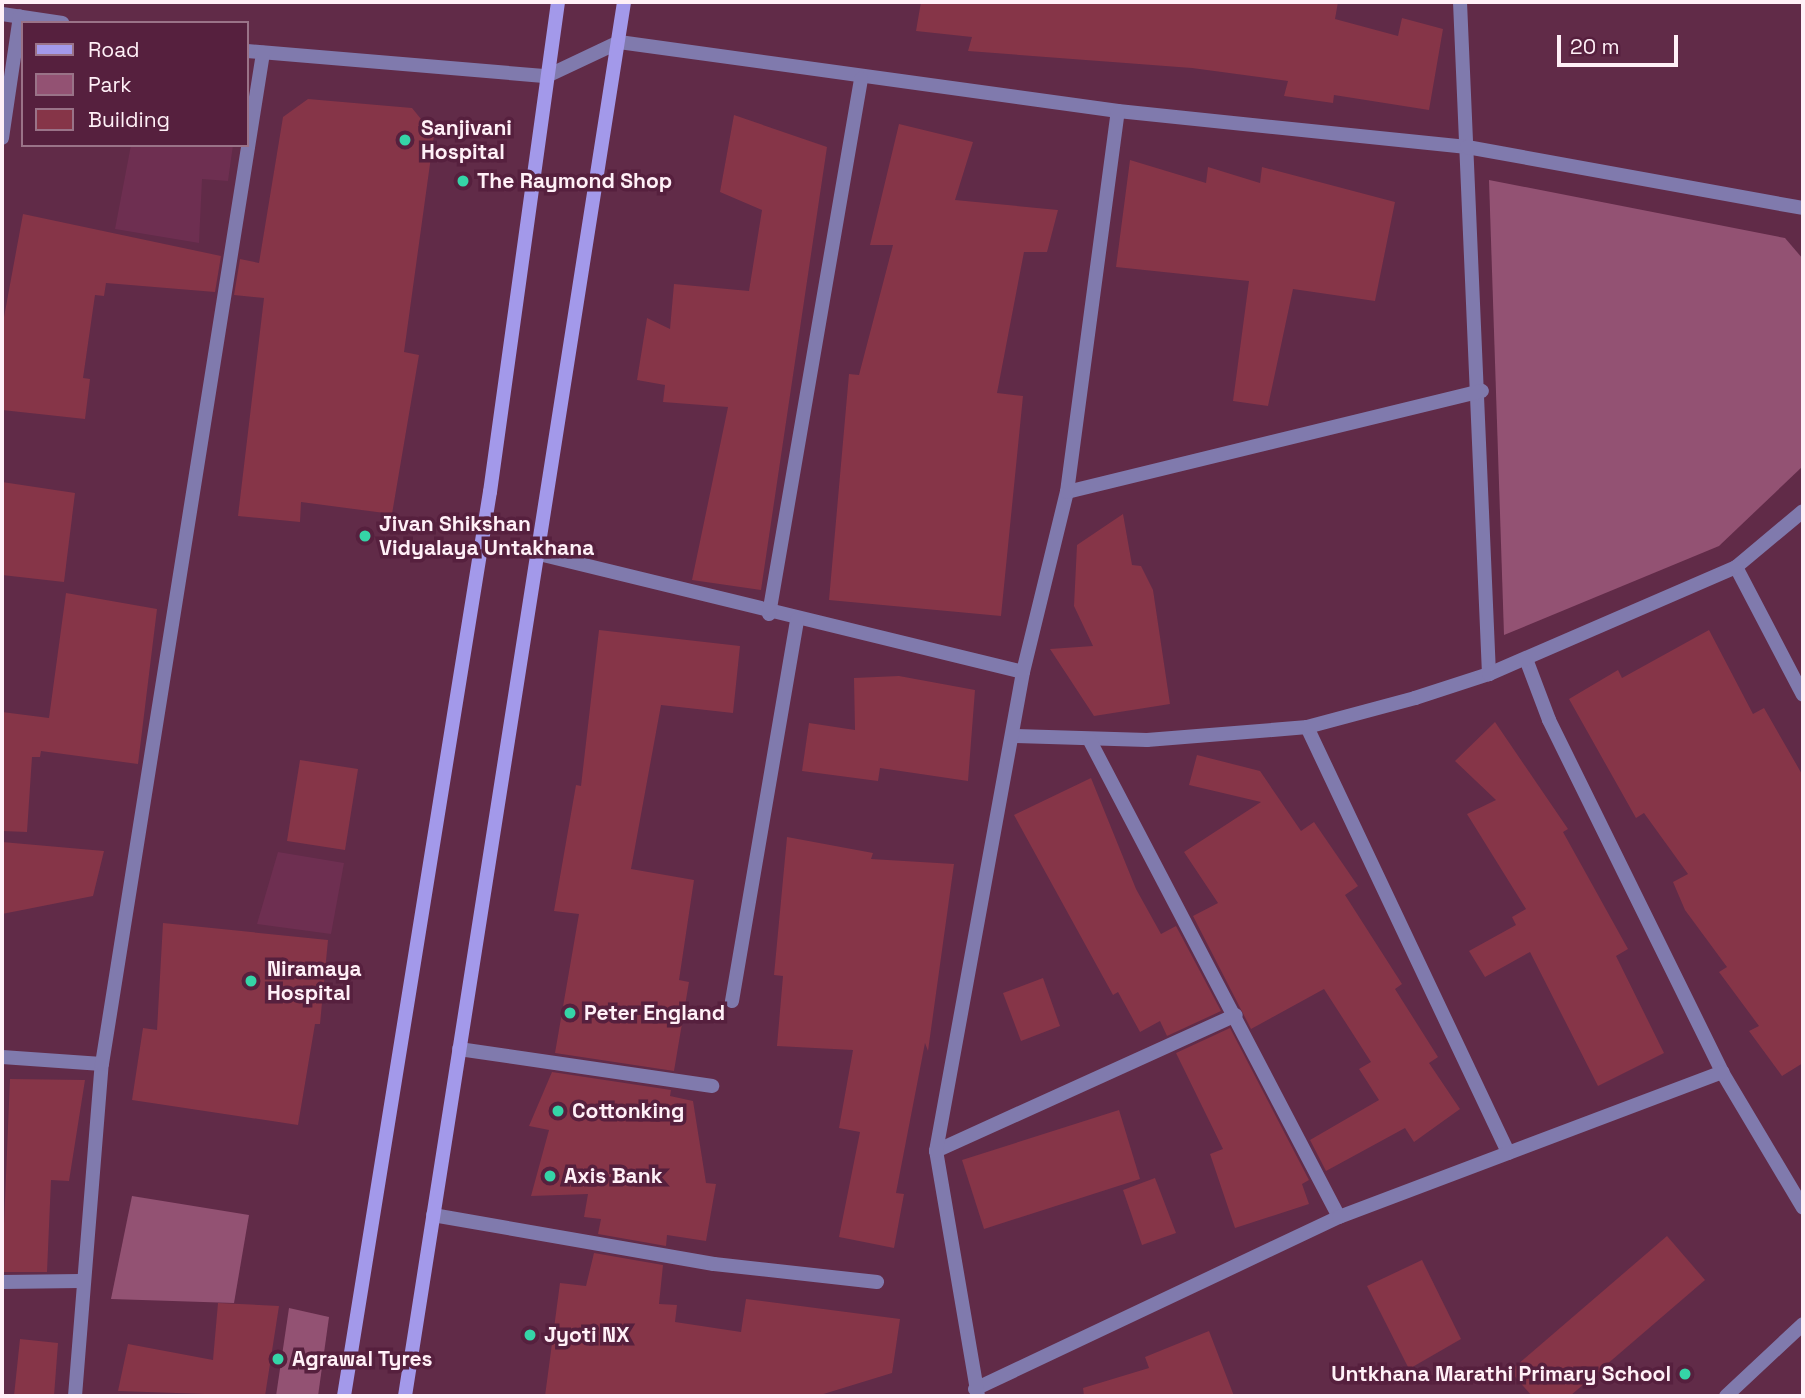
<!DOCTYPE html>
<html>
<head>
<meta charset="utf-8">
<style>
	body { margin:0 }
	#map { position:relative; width:1805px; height:1398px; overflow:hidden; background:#612b48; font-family:"Space Grotesk",sans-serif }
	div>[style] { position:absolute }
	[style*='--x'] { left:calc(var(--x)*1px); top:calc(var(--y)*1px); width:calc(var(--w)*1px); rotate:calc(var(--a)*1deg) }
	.built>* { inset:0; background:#6e2f51 }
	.green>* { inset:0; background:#935273 }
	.building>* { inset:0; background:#863548 }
	.service>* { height:14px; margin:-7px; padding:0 7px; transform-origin:7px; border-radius:7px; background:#807aad }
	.minor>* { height:14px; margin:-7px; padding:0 7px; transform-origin:7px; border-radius:7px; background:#807aad }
	.secondary>* { height:14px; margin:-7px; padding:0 7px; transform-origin:7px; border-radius:7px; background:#a399ea }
	.dots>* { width:19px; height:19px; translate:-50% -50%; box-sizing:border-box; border:4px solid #56203e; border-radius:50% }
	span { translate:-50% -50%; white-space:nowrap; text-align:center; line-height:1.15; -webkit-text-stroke:7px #56203e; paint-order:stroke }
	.poi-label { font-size:21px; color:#fff0f7; font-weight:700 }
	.left { translate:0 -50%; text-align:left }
	.right { translate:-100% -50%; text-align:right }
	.frame { position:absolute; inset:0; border:4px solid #fff0f7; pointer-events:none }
	.legend { position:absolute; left:21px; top:21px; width:228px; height:126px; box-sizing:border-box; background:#56203e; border:2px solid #9a7388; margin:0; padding:9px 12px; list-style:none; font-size:21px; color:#fff0f7 }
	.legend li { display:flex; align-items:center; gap:14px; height:35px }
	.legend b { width:35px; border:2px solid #9a7388 }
	.scale { position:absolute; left:1557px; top:35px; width:121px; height:32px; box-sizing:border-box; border:4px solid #fff0f7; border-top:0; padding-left:9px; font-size:21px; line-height:24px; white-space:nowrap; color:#fff0f7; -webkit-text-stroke:5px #56203e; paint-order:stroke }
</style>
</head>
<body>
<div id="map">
	<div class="built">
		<i style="clip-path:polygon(131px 145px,233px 145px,228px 181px,202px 179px,199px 243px,115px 229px)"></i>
		<i style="clip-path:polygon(278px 852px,344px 863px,331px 934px,257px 924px)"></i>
	</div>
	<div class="green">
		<i style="clip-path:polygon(1489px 180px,1785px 238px,1803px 259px,1803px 466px,1719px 546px,1504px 635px)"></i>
		<i style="clip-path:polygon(132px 1196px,249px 1215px,234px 1303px,111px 1299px)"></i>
		<i style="clip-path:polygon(289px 1308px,329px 1317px,318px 1396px,276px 1396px)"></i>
	</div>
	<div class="building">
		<i style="clip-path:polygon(921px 2px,1338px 2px,1335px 19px,1398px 36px,1402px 18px,1443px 29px,1429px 110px,1334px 95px,1333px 103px,1284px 96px,1288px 81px,1192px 68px,968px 51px,972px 37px,916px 31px)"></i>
		<i style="clip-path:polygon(308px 99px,412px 108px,434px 135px,404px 352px,419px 355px,392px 514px,301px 502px,300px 522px,238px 516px,264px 298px,234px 295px,240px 259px,259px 263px,283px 117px)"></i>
		<i style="clip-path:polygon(734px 115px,827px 147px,761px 590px,692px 580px,728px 407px,663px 402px,665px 385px,637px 380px,647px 318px,670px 329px,674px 284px,749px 291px,762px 210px,720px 192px)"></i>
		<i style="clip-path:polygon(899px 124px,973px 142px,955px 200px,1058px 210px,1047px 252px,1024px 252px,997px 393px,1023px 396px,1001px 616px,829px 600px,849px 374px,859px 375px,893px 245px,870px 245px)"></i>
		<i style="clip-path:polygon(1130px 160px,1206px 183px,1208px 167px,1260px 183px,1262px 167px,1395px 202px,1375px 301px,1293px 289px,1268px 406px,1233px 401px,1249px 281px,1116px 267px)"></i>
		<i style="clip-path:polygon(23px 214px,221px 256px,215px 292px,106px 283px,104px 296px,95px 295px,83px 378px,90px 379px,85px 419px,2px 410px,2px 328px)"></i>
		<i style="clip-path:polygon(2px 482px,75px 493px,64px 582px,2px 575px)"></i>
		<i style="clip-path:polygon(1123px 514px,1132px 565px,1141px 566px,1153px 590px,1170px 704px,1094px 716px,1050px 649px,1093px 646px,1074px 606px,1077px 545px)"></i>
		<i style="clip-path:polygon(66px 593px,157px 609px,138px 764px,41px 751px,40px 757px,32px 757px,27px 832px,2px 831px,2px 712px,49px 718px)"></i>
		<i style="clip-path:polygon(599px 630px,740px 646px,733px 713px,661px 705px,631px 869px,694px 880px,679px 980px,689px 982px,674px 1071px,555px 1053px,579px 914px,554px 911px,576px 785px,581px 786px)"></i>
		<i style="clip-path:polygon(1709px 630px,1753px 714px,1764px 708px,1803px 776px,1803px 1063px,1782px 1076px,1749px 1031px,1759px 1026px,1719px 972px,1727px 967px,1685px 910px,1673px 882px,1688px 874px,1644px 813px,1636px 818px,1569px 699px,1618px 670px,1622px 678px)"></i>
		<i style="clip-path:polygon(899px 676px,975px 690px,968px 781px,880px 768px,878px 781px,802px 771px,809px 723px,855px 730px,854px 678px)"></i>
		<i style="clip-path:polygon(1495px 722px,1568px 829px,1563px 832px,1628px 949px,1616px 956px,1664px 1053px,1598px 1086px,1530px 952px,1485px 977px,1469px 951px,1516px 925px,1512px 917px,1526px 909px,1467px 814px,1496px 800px,1455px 761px)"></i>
		<i style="clip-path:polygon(1197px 755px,1260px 771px,1301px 831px,1314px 822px,1358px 886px,1345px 895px,1402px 984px,1395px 989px,1438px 1057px,1429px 1063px,1460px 1109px,1414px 1142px,1405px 1128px,1326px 1171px,1310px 1140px,1379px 1100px,1359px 1069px,1371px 1062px,1324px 989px,1251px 1029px,1193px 916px,1218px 903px,1184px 852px,1261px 802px,1189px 785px)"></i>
		<i style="clip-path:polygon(300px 760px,358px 769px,345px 850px,287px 841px)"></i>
		<i style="clip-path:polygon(1091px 778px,1136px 889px,1161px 934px,1176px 926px,1221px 1011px,1167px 1036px,1160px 1021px,1140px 1032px,1118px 992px,1113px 995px,1014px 815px)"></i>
		<i style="clip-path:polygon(787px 837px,873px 853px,871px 859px,954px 864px,928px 1051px,925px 1043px,896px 1193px,904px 1194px,894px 1248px,839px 1237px,860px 1132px,839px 1128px,853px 1050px,777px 1046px,783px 976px,774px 975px)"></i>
		<i style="clip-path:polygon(2px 842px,104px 851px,93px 896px,2px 914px)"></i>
		<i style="clip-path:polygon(163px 923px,328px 940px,320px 1024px,315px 1024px,298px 1125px,132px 1100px,143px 1028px,157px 1030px)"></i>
		<i style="clip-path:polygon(1043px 978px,1060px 1026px,1021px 1041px,1003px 993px)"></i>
		<i style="clip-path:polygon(1230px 1028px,1309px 1180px,1302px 1184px,1309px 1204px,1235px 1228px,1210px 1154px,1223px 1149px,1176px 1053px)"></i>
		<i style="clip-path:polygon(552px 1072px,671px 1090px,670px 1096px,693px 1101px,706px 1183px,716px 1184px,706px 1241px,667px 1235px,666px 1246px,598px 1234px,601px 1219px,584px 1217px,588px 1194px,531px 1196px,549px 1130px,529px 1126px)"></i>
		<i style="clip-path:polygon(10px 1079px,85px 1080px,69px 1181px,51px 1180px,47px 1272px,2px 1272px)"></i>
		<i style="clip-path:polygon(1119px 1110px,1140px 1179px,984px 1229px,962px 1160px)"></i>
		<i style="clip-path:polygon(1155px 1178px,1176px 1233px,1142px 1245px,1123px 1190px)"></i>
		<i style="clip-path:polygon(1667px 1236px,1705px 1280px,1570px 1396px,1532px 1396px,1510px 1371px)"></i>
		<i style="clip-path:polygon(594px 1253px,663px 1265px,659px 1304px,677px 1305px,675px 1322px,741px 1332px,746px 1299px,900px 1319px,892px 1373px,817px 1396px,545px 1396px,560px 1283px,586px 1286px)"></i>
		<i style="clip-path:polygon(1422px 1260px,1461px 1339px,1409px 1369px,1367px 1286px)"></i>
		<i style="clip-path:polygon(218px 1303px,279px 1306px,265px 1396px,118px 1391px,128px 1344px,213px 1360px)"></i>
		<i style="clip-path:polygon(1209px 1331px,1234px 1396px,1084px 1396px,1083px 1388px,1149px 1368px,1145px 1357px)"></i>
		<i style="clip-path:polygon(20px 1339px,58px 1343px,54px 1396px,14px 1396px)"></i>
	</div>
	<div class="service">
		<i style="--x:459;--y:1049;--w:256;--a:8.3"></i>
		<i style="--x:433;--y:1215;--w:285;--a:9.9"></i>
		<i style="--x:714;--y:1264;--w:164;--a:6.3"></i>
	</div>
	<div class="minor">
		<i style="--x:1460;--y:2;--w:673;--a:87.53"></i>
		<i style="--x:2;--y:14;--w:61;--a:8.5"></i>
		<i style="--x:247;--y:51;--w:301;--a:4.8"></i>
		<i style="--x:547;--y:76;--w:80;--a:-25.3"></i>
		<i style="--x:619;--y:42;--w:504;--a:7.87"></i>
		<i style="--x:1118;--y:111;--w:351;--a:5.9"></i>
		<i style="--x:1467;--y:147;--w:341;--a:10.3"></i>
		<i style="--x:2;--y:138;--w:123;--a:-81.6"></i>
		<i style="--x:1067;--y:492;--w:427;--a:-13.7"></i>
		<i style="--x:535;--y:553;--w:502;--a:13.7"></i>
		<i style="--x:1736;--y:567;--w:144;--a:62.4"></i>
		<i style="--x:769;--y:614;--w:543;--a:-80.24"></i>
		<i style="--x:1526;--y:659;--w:65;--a:69.3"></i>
		<i style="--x:1549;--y:720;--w:392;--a:63.8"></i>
		<i style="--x:1722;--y:1072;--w:158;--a:59.2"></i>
		<i style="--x:1307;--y:727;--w:471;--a:64.7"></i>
		<i style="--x:1015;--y:736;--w:132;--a:1.7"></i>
		<i style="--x:1147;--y:740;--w:161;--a:-4.6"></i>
		<i style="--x:1307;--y:727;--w:112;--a:-15"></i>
		<i style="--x:1415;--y:698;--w:78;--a:-18"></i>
		<i style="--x:1489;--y:674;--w:269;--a:-23.4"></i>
		<i style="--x:1736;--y:567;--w:87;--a:-39.9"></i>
		<i style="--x:1089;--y:739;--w:539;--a:62.39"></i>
		<i style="--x:732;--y:1001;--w:387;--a:-80.3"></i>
		<i style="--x:2;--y:1057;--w:100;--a:4"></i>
		<i style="--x:936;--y:1151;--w:329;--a:-24.4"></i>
		<i style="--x:2;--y:1282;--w:78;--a:-0.7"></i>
		<i style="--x:975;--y:1389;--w:403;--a:-25.3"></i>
		<i style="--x:1339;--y:1217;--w:410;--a:-20.7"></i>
		<i style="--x:75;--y:1396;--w:333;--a:-85.4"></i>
		<i style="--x:102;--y:1064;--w:1024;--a:-80.95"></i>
		<i style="--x:978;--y:1396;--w:249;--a:-99.7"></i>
		<i style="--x:936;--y:1151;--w:487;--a:-79.7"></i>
		<i style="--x:1023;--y:672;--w:185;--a:-76.3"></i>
		<i style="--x:1067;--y:492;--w:384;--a:-82.4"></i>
		<i style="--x:1726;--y:1396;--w:105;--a:-43.1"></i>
	</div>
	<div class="secondary">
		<i style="--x:344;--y:1396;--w:916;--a:-80.83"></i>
		<i style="--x:490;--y:492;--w:495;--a:-82.1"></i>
		<i style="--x:405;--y:1396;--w:1411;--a:-81.07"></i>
	</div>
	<div class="dots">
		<i style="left:405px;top:140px;background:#35d4a7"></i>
		<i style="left:463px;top:181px;background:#35d4a7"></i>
		<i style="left:365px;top:536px;background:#35d4a7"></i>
		<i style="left:251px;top:981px;background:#35d4a7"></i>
		<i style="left:570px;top:1013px;background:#35d4a7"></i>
		<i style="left:558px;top:1111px;background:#35d4a7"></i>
		<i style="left:550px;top:1176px;background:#35d4a7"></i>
		<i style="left:530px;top:1335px;background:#35d4a7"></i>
		<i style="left:278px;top:1359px;background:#35d4a7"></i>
		<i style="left:1685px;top:1374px;background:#35d4a7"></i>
	</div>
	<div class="poi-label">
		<span class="left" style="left:421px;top:140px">Sanjivani<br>Hospital</span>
		<span class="left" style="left:477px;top:181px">The Raymond Shop</span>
		<span class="left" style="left:379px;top:536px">Jivan Shikshan<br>Vidyalaya Untakhana</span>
		<span class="left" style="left:267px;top:981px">Niramaya<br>Hospital</span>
		<span class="left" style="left:584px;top:1013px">Peter England</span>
		<span class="left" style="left:572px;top:1111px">Cottonking</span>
		<span class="left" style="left:564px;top:1176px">Axis Bank</span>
		<span class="left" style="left:544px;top:1335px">Jyoti NX</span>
		<span class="left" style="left:292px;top:1359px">Agrawal Tyres</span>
		<span class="right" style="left:1671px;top:1374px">Untkhana Marathi Primary School</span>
	</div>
	<div class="frame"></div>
	<ul class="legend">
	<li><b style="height:9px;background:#a399ea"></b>Road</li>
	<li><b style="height:19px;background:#935273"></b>Park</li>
	<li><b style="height:19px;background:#863548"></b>Building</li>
	</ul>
	<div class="scale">20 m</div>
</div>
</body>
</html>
